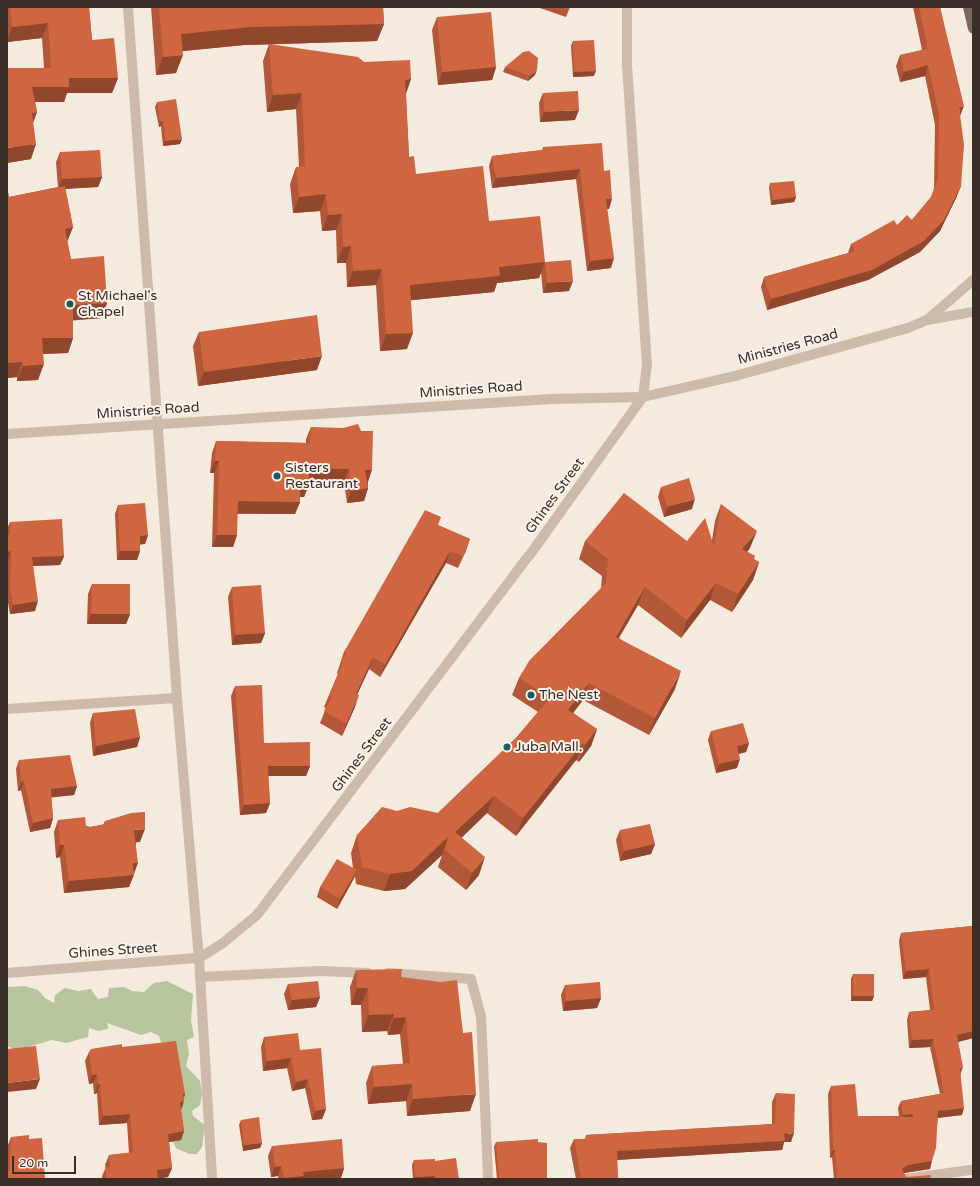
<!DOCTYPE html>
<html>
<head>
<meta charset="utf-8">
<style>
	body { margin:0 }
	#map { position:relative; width:980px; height:1186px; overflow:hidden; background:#f4eade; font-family:"Varela Round",sans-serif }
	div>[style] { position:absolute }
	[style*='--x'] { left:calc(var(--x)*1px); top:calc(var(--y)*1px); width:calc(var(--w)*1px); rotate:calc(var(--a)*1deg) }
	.green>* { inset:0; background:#b7c59c }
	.minor>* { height:10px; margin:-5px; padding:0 5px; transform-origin:5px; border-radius:5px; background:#cebaa8 }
	.tertiary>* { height:10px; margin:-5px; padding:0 5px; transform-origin:5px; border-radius:5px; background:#cebaa8 }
	.primary>* { height:10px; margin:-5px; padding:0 5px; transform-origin:5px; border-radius:5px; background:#7d6559 }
	.wall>* { inset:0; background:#b25738 }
	.shaded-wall>* { inset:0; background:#91472e }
	.building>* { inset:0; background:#cf6541 }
	.dots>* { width:11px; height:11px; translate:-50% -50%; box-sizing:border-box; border:2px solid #fbf4eb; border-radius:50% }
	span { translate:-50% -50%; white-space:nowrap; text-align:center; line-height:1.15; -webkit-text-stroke:4px #fbf4eb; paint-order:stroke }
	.poi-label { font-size:14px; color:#3a2e29 }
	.left { translate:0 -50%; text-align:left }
	.street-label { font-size:14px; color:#3a2e29 }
	.frame { position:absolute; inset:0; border:8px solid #3a2e29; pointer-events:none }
	.scale { position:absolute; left:12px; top:1156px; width:64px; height:18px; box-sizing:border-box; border:2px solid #3a2e29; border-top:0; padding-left:5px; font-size:12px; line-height:14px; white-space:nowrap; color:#3a2e29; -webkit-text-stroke:3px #fbf4eb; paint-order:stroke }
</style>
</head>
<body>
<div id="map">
	<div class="green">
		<i style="clip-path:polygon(167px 981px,193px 994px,191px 1021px,194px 1037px,187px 1040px,189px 1054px,186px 1066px,200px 1081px,202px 1094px,200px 1105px,192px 1111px,193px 1116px,205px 1125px,202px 1147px,197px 1154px,189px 1154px,176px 1148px,172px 1140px,164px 1052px,159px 1036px,151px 1032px,141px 1035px,107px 1023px,108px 1029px,98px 1031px,89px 1028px,88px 1037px,66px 1043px,52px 1040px,17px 1050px,7px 1046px,7px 987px,25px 986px,38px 990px,45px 998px,54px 1003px,55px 995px,65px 988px,78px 991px,91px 989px,98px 999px,108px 997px,109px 988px,124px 987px,132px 991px,144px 992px,154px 983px)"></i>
	</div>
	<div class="minor">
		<i style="--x:128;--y:7;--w:693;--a:85.94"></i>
		<i style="--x:177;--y:698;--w:261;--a:85.2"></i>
		<i style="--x:199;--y:958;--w:221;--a:86.6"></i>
		<i style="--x:7;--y:709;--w:170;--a:-3.7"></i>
		<i style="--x:7;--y:973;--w:193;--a:-4.5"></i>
		<i style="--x:199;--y:958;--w:28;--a:-32"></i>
		<i style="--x:223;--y:943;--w:44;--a:-39.5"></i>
		<i style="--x:257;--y:915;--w:450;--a:-52.9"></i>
		<i style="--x:529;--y:556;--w:196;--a:-54.4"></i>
		<i style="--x:643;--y:397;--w:31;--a:-83"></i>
		<i style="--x:647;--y:366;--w:302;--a:-93.8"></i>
		<i style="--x:627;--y:65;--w:58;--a:-90"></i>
		<i style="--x:388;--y:973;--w:83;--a:4.1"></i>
		<i style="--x:471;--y:979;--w:38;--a:75"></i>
		<i style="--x:481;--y:1016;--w:163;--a:87.5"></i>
		<i style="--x:200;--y:977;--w:121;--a:-2.8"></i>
		<i style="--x:321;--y:971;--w:47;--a:2.4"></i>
		<i style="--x:905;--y:1179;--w:66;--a:-7.9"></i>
	</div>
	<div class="tertiary">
		<i style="--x:927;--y:320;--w:47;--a:-9.9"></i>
		<i style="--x:7;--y:434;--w:545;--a:-3.68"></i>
		<i style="--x:551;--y:399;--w:92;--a:-1.2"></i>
		<i style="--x:643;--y:397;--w:94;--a:-12.9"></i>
		<i style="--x:735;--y:376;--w:180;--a:-15.5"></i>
		<i style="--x:908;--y:328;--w:21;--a:-23"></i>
		<i style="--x:927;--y:320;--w:61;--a:-41"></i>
	</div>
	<div class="primary">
		<i style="--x:968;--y:7;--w:22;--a:77"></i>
	</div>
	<div class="wall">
		<i style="clip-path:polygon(7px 7px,89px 7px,92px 40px,118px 78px,112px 93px,67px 93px,64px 102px,35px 102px,37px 112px,33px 123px,31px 159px,7px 163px,44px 68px,42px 38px,7px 42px)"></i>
		<i style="clip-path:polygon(151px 7px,383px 7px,384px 24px,377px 41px,244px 45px,182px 51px,176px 73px,156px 75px)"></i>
		<i style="clip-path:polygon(537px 7px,570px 7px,566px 17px)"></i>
		<i style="clip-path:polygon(913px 7px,940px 7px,960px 116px,957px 196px,940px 231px,920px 252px,868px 280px,767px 310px,761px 287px,764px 277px,848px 253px,851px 244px,897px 225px,912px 220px,931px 197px,934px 189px,935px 125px,925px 76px,900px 82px,896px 66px,900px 55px,922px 50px)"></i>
		<i style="clip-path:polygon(437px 17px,496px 67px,492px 80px,438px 85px,432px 30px)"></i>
		<i style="clip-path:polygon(573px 41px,594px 76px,573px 77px,571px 46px)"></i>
		<i style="clip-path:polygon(269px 44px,364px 62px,411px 79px,406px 94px,409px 157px,416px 174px,489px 221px,545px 262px,539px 278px,497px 283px,494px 292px,411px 300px,407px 349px,380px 351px,376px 285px,347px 287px,346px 263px,337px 263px,336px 230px,322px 231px,320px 211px,293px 213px,290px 184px,296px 167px,299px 167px,296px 109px,267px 112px,263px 61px)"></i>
		<i style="clip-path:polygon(505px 67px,535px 75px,528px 81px,503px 72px)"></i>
		<i style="clip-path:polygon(543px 93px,575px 120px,540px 122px,539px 103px)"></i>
		<i style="clip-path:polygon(157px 102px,180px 144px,163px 146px,161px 126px,159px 127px,155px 107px)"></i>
		<i style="clip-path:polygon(543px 147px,604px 171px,609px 209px,607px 209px,611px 268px,587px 271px,576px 179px,492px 188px,489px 166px,492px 156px,542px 150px)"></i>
		<i style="clip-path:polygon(60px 152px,102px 177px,98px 187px,65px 189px,73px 227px,67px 241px,71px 259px,107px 303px,102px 318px,73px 320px,73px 338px,68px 353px,43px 354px,38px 380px,17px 381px,17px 377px,7px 378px,7px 187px,9px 197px,58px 187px,56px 162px)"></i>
		<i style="clip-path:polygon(770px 183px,796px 197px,794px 202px,771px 205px,769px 188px)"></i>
		<i style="clip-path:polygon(545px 262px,569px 291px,543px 293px,541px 272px)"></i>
		<i style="clip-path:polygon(199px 332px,317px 370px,198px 386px,193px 346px)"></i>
		<i style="clip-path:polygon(311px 427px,368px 482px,368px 488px,364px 501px,347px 503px,344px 482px,309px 481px,304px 497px,300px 497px,300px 502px,295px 514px,237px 514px,237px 535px,233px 547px,212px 547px,214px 473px,210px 473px,212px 453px,216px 441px,306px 443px,306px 439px)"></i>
		<i style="clip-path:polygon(661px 487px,692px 509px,664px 517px,658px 497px)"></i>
		<i style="clip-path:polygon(721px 504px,750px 548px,747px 552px,755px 556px,754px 559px,759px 562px,753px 580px,732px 612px,710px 600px,681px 638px,638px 605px,619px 638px,675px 689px,649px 735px,583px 700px,573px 713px,597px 729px,591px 746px,579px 762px,576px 760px,516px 836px,487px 813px,461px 838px,479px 875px,466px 890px,438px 867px,442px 855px,405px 889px,384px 891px,356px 884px,355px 876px,353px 880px,337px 909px,317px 897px,320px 887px,353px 868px,351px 853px,357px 835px,397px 811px,438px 813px,516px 738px,538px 712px,512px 695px,519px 678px,601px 589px,602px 576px,579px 559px,585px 541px,687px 541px,712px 540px,715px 521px)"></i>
		<i style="clip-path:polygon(118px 505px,148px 535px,145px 544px,140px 544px,140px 551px,137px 560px,117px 560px,115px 514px)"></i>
		<i style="clip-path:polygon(10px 522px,64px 556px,60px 565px,33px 566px,35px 611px,10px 614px,7px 597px,8px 560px,7px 561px,7px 529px)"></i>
		<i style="clip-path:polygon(438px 525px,470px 539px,458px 568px,446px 563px,380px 677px,369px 669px,357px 694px,355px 707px,342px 736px,320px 723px,326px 708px,324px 707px,329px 695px,338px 674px,337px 673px,344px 652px)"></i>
		<i style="clip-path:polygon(92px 584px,130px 614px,126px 624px,87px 624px,88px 594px)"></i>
		<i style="clip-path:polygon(232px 587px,265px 633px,261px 643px,232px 645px,228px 597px)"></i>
		<i style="clip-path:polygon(235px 686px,264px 743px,310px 766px,306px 776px,268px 776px,270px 803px,266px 813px,240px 815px,231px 696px)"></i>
		<i style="clip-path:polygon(93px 713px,140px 737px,137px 747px,93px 756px,90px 723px)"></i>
		<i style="clip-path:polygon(711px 731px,749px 743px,746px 752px,739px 754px,737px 768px,716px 773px,708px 740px)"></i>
		<i style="clip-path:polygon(19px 760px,77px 786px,74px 795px,51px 797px,53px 818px,50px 828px,30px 832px,21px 790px,18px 791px,16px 769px)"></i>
		<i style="clip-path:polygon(58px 820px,90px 827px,103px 825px,105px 821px,140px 842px,136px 842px,134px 875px,129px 887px,64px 893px,60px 857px,56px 858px,54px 832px)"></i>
		<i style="clip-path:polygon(620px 830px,655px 844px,651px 854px,620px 861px,616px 840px)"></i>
		<i style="clip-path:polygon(973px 926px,973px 1038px,958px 1042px,960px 1073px,962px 1115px,938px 1118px,930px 1169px,904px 1173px,906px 1177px,930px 1179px,834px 1179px,832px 1157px,830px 1158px,828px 1094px,831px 1086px,858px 1116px,899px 1116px,898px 1108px,901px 1101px,940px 1094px,930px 1047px,909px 1048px,907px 1020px,909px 1012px,930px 1010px,926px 977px,903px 979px,899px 941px,901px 933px)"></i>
		<i style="clip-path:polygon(356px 970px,401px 977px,470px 1111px,407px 1116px,406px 1101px,368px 1104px,366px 1083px,372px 1066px,403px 1064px,400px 1034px,388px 1035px,387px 1031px,362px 1032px,361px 1005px,351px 1005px,350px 987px)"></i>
		<i style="clip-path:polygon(853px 974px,874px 996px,872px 1001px,851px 1001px,851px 979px)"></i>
		<i style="clip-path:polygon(288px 984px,320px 997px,316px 1007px,288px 1010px,284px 994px)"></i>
		<i style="clip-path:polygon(565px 985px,601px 998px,597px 1008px,563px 1011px,561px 995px)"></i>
		<i style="clip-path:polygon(264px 1037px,300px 1050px,326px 1109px,322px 1119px,312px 1120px,305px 1088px,292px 1091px,287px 1068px,263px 1071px,261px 1047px)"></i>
		<i style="clip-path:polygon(122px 1047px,185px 1094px,181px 1110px,184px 1131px,181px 1140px,169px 1142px,172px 1168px,168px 1177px,158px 1179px,102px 1179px,102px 1176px,106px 1167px,105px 1165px,109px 1155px,129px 1153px,127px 1123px,99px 1125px,97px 1093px,94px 1094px,93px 1083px,89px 1084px,85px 1061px,89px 1052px)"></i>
		<i style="clip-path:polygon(776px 1093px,791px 1142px,784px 1142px,782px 1150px,617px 1160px,618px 1179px,576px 1179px,570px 1148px,574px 1139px,585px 1139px,586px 1135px,772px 1124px,772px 1102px)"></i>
		<i style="clip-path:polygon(241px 1120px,262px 1143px,260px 1148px,243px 1151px,239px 1125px)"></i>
		<i style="clip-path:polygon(11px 1137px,29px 1139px,7px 1179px,8px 1145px)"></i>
		<i style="clip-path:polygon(496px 1142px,538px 1142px,547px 1179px,497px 1179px,494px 1147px)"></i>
		<i style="clip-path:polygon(272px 1146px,344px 1168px,341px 1178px,278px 1179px,278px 1176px,271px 1177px,268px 1156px)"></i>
		<i style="clip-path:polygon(414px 1160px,435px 1161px,459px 1179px,413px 1179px,412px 1165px)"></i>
	</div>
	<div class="shaded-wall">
		<i style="clip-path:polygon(48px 23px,42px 38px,7px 42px,12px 27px)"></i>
		<i style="clip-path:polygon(384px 24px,377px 41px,244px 45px,174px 52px,181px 34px,250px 27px)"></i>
		<i style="clip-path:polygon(183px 55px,176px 73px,156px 75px,163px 57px)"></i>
		<i style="clip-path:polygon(928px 65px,925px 76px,900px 82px,904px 72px)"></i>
		<i style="clip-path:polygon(496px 67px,492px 80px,438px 85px,442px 72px)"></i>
		<i style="clip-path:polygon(537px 70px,535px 75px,528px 81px,530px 76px)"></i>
		<i style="clip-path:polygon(596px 71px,594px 76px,573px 77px,574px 72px)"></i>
		<i style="clip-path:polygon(69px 78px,118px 78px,112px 93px,67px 93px,64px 102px,27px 102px,32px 87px)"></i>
		<i style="clip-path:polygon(411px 79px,405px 95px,405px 80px)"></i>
		<i style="clip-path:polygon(302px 93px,296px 109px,267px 112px,273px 95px)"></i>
		<i style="clip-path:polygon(964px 106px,960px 116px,959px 107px)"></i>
		<i style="clip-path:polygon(579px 110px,575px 120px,540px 122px,544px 112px)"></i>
		<i style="clip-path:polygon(37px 112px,31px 128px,32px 113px)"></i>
		<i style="clip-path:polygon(163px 121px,161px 126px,159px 127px,160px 122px)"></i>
		<i style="clip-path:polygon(182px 139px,180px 144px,163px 146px,165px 141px)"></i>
		<i style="clip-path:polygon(36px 144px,31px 159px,7px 163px,7px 148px)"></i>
		<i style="clip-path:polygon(580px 169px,576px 179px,492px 188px,496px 178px)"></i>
		<i style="clip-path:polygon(102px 177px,98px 187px,58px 189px,62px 179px)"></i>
		<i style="clip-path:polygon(961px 186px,957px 196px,940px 231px,920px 252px,868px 280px,767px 310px,771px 299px,872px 270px)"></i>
		<i style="clip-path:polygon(326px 194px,320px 211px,293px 213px,299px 197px)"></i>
		<i style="clip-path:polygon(796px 197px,794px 202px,771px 205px,773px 200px)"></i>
		<i style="clip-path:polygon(606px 199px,612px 199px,609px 209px,602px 209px)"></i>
		<i style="clip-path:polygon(342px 214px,336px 230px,322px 231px,328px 215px)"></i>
		<i style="clip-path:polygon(73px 227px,67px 242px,65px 229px)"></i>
		<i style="clip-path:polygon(351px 246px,346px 263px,337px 263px,343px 247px)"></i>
		<i style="clip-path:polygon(614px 258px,611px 268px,587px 271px,590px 261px)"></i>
		<i style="clip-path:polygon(545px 262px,539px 278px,497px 283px,494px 292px,404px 301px,410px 285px,499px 267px)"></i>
		<i style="clip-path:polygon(382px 269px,376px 285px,347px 287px,353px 271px)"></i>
		<i style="clip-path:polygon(573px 281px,569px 291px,543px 293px,547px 283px)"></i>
		<i style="clip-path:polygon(107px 303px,102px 318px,67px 321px,73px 305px)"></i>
		<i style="clip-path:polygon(413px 333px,407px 349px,380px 351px,386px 334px)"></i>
		<i style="clip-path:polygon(42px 338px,73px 338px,68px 353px,36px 354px)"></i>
		<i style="clip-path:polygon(322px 356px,317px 370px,198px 386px,204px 372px)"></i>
		<i style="clip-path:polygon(22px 362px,17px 377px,7px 378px,7px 366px,8px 363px)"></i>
		<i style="clip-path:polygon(44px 364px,38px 380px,17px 381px,23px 366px)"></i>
		<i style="clip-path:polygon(215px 461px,219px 461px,214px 473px,210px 473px)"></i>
		<i style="clip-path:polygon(309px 468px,349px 469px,344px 482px,304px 481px)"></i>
		<i style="clip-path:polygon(365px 470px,372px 470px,368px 482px,361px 482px)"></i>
		<i style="clip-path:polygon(300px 485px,309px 485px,304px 497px,295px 497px)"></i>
		<i style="clip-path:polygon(368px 488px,364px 501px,347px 503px,351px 491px)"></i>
		<i style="clip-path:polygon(695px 499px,692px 509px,664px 517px,667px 507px)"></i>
		<i style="clip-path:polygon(238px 501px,300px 502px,295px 514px,233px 513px)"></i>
		<i style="clip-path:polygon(757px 531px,750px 548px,736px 566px,742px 549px)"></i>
		<i style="clip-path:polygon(148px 535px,145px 544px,137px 545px,140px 536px)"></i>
		<i style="clip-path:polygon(217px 535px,237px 535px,233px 547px,212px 547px)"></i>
		<i style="clip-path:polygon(470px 539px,466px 551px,458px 568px,463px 556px)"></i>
		<i style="clip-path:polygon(11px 551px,8px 560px,7px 561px,7px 552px)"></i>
		<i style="clip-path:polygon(120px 551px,140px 551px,137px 560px,117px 560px)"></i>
		<i style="clip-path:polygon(450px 551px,446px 563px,380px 677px,385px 665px)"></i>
		<i style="clip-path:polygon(64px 556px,60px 565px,29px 566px,32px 557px)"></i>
		<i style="clip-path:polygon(759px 562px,753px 580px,732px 612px,738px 594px)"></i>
		<i style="clip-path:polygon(716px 583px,710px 600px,681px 638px,687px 620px)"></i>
		<i style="clip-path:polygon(645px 587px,638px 605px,609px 654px,616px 637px)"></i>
		<i style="clip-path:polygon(38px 601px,35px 611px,10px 614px,13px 605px)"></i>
		<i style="clip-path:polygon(91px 614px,130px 614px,126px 624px,87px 624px)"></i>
		<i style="clip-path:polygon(265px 633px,261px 643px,232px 645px,235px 635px)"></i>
		<i style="clip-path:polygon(373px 657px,369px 669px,352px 706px,356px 694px)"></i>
		<i style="clip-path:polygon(681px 671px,675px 689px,649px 735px,655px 718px)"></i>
		<i style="clip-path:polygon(589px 683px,583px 700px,562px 727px,568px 710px)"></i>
		<i style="clip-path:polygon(359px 695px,355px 707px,342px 736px,346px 724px)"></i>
		<i style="clip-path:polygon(597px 729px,591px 746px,579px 762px,585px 745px)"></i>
		<i style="clip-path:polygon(140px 737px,137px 747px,93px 756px,96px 746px)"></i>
		<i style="clip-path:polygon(583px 743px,576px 760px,516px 836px,523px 818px)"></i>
		<i style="clip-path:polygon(749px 743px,746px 752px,734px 755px,737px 746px)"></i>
		<i style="clip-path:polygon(740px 759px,737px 768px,716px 773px,719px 764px)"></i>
		<i style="clip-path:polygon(268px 766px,310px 766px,306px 776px,264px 776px)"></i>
		<i style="clip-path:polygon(24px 781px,21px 790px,18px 791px,21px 782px)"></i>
		<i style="clip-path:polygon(77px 786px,74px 795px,47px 798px,51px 789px)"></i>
		<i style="clip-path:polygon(494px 796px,487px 813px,449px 850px,455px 832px)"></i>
		<i style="clip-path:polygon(270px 803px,266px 813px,240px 815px,244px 805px)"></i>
		<i style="clip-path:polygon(53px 818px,50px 828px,30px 832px,33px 823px)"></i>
		<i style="clip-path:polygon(145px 829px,140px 842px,130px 843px,134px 830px)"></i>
		<i style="clip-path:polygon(448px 837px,442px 855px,405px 889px,384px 891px,390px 874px)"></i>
		<i style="clip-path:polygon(655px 844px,651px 854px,620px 861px,624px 851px)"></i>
		<i style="clip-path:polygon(60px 845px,64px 845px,60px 857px,56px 858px)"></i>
		<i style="clip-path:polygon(485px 857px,479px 875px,466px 890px,472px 873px)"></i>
		<i style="clip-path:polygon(133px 863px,138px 863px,129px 887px,64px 893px,69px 881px)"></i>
		<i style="clip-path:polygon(357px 870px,353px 880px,337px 909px,340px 899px)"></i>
		<i style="clip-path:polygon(929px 969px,926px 977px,903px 979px,906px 971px)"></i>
		<i style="clip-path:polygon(357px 988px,368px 988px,361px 1005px,351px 1005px)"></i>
		<i style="clip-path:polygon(853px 996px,874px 996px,872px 1001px,851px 1001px)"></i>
		<i style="clip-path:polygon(320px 997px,316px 1007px,288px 1010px,292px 1000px)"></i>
		<i style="clip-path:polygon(601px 998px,597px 1008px,563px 1011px,566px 1001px)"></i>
		<i style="clip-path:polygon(394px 1014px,387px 1031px,362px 1032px,369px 1015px)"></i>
		<i style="clip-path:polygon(406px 1017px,400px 1034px,388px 1035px,394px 1018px)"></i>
		<i style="clip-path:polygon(973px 1031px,973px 1038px,954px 1043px,957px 1035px)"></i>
		<i style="clip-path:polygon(933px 1039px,930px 1047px,909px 1048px,912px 1040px)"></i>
		<i style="clip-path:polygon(291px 1058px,287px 1068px,263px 1071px,267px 1061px)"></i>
		<i style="clip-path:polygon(963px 1067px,960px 1075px,960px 1068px)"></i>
		<i style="clip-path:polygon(97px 1074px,93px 1083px,89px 1084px,92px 1075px)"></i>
		<i style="clip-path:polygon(40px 1079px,36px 1089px,7px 1092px,7px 1083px)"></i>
		<i style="clip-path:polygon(308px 1079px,305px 1088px,292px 1091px,296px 1082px)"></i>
		<i style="clip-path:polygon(98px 1084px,100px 1084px,97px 1093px,94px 1094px)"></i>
		<i style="clip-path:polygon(412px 1084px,406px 1101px,368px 1104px,374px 1087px)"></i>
		<i style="clip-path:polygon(183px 1094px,185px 1094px,182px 1102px,184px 1101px,181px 1110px,177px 1112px)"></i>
		<i style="clip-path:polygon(476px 1094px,470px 1111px,407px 1116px,413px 1099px)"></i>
		<i style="clip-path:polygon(964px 1108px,962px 1115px,935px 1118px,938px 1111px)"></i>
		<i style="clip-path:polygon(326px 1109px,322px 1119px,312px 1120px,315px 1111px)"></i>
		<i style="clip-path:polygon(130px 1114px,127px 1123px,99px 1125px,103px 1116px)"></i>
		<i style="clip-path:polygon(913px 1114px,910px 1121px,900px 1122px,903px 1115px)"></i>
		<i style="clip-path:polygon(184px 1131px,181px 1140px,164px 1143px,168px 1134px)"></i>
		<i style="clip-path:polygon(794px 1133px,791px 1142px,784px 1142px,782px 1150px,614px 1160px,617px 1151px)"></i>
		<i style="clip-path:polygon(262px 1143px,260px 1148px,243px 1151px,244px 1145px)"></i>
		<i style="clip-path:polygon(833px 1150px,835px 1150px,832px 1157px,830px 1158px)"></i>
		<i style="clip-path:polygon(932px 1161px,930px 1169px,904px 1173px,899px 1177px,902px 1169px,907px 1165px)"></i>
		<i style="clip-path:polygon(281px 1166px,278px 1176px,271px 1177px,275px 1167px)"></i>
		<i style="clip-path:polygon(172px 1168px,168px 1177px,154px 1179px,157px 1170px)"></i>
		<i style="clip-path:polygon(344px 1168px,341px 1178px,283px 1179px,284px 1178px,303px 1172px)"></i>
		<i style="clip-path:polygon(435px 1176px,434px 1179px,415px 1179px,415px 1177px)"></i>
	</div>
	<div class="building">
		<i style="clip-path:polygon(10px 7px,89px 7px,92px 40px,114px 38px,118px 78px,69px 78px,69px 87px,32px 87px,37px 112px,32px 113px,36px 144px,7px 148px,7px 68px,51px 68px,48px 23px,12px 27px)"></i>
		<i style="clip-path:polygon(159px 7px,383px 7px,384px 24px,250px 27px,181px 34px,183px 55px,163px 57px)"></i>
		<i style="clip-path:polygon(562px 7px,570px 7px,569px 9px)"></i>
		<i style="clip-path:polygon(919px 7px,940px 7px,964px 106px,959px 107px,964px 145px,961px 186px,944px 220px,924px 241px,872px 270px,771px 299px,764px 277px,855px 251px,851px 244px,894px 220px,897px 225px,907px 215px,912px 220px,931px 197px,938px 179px,939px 114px,928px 65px,904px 72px,900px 55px,928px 49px)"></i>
		<i style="clip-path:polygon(491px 12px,496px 67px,442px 72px,437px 17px)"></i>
		<i style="clip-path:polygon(594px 40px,596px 71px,574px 72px,573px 41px)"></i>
		<i style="clip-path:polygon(269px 44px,358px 57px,364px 62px,410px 60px,411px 79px,405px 80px,409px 157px,414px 156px,416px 174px,483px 166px,489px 221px,540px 216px,545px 262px,499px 267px,500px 276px,410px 285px,413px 333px,386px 334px,382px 269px,353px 271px,351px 246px,343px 247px,342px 214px,328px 215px,326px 194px,299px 197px,296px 167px,305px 166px,302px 93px,273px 95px)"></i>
		<i style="clip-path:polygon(529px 51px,538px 58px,537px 70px,530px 76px,505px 67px,523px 52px)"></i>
		<i style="clip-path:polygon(578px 91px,579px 110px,544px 112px,543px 93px)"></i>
		<i style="clip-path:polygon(176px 99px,182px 139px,165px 141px,163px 121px,160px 122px,157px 102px)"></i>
		<i style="clip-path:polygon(602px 143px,604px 171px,610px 170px,612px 199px,606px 199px,614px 258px,590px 261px,580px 169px,496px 178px,492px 156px,543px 150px,543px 147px)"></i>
		<i style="clip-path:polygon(100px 150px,102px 177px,62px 179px,60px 152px)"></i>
		<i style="clip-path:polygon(794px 181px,796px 197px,773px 200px,770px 183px)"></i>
		<i style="clip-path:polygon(65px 186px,73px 227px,65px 229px,71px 259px,104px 256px,107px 303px,73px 305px,73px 338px,42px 338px,44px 364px,23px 366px,22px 362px,8px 363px,7px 351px,7px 187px,9px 197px)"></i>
		<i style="clip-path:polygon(571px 260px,573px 281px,547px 283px,545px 262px)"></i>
		<i style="clip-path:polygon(317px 315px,322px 356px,204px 372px,199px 332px)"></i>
		<i style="clip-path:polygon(358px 424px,361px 431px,373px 431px,372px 470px,365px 470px,368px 488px,351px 491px,349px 469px,309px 468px,309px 485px,300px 485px,300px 502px,238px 501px,237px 535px,217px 535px,219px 461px,215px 461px,216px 441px,310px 443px,311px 427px,343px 428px)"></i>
		<i style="clip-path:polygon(689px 478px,695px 499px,667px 507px,661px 487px)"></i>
		<i style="clip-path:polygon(624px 493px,687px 541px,705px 518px,714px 547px,721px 504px,757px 531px,742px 549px,755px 556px,753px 559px,759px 562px,738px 594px,716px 583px,687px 620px,645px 587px,616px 637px,681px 671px,655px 718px,589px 683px,568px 710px,597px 729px,585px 745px,583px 743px,523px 818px,494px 796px,455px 832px,485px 857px,472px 873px,445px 850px,448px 837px,412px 871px,390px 874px,362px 867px,357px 835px,382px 807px,397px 811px,410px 807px,438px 813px,516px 738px,550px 698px,519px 678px,529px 661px,606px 583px,608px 559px,585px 541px)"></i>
		<i style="clip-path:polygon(145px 503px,148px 535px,140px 536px,140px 551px,120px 551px,118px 505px)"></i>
		<i style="clip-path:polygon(425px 510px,441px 517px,438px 525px,470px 539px,463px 556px,450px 551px,385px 665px,373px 657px,356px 694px,359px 695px,346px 724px,324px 711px,332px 697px,329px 695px,343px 662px,341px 661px,346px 653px,344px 652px)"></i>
		<i style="clip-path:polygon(62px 519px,64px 556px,32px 557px,38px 601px,13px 605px,10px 588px,11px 551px,7px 552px,7px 535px,10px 535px,10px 522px)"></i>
		<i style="clip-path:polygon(92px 584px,130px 584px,130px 614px,91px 614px)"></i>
		<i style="clip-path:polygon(261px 585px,265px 633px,235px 635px,232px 587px)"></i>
		<i style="clip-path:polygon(262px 685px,264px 743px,310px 742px,310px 766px,268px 766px,270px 803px,244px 805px,235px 686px)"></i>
		<i style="clip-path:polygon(135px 709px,140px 737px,96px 746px,93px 713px)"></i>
		<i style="clip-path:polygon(743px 723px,749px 743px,737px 746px,740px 759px,719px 764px,711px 731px)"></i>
		<i style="clip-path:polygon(70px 755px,77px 786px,51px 789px,53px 818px,33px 823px,24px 781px,21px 782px,19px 760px)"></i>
		<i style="clip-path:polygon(145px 812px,145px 829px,134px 830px,138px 863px,133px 863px,134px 875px,69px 881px,64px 845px,60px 845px,58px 820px,85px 817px,86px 826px,90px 827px,105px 824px,105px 821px,131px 813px)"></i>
		<i style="clip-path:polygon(650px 824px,655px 844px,624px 851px,620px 830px)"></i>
		<i style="clip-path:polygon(337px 859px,357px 870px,340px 899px,320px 887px)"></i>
		<i style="clip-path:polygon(973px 926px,973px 1031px,957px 1035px,963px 1067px,960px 1068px,964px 1108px,938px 1111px,936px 1148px,932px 1161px,907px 1165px,902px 1169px,906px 1177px,931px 1175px,930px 1179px,837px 1179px,835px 1150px,833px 1150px,831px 1086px,855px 1084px,858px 1116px,914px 1117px,913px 1114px,903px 1115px,901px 1101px,944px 1093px,933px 1039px,912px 1040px,909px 1012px,934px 1010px,929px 969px,906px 971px,901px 933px)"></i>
		<i style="clip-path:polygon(402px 969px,401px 977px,441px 982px,457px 980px,463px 1033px,472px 1032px,476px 1094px,413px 1099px,412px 1084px,374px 1087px,372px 1066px,410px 1063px,406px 1017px,394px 1018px,394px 1014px,369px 1015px,368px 988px,357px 988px,356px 970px)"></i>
		<i style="clip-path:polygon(853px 974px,874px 974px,874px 996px,853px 996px)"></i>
		<i style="clip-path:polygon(318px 981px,320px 997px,292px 1000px,288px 984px)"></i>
		<i style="clip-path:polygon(600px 982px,601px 998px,566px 1001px,565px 985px)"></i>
		<i style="clip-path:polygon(298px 1033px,300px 1050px,321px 1048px,326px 1109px,315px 1111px,308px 1079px,296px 1082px,291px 1058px,267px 1061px,264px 1037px)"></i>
		<i style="clip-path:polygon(176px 1041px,185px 1094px,183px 1094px,184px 1101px,180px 1102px,184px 1131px,168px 1134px,172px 1168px,157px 1170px,158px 1179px,106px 1179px,105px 1167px,110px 1167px,109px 1155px,133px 1152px,130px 1114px,103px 1116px,100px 1084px,98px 1084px,97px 1074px,92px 1075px,89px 1052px,91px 1049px,122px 1044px,122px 1047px)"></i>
		<i style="clip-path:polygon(36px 1046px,40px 1079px,7px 1083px,7px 1049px)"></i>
		<i style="clip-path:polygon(776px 1093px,795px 1094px,794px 1133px,784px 1133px,785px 1141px,617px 1151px,618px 1179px,581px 1179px,574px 1139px,586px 1139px,586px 1135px,775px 1124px)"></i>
		<i style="clip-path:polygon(259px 1117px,262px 1143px,244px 1145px,241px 1120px)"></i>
		<i style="clip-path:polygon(29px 1135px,29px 1139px,42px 1138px,45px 1179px,7px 1179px,7px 1171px,9px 1171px,11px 1137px)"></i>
		<i style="clip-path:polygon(342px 1139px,344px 1168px,303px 1172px,304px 1176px,284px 1178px,281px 1166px,275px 1167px,272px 1146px)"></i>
		<i style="clip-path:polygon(538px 1139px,538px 1142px,547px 1143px,547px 1179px,499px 1179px,496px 1142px)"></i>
		<i style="clip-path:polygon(456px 1158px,459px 1179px,435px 1179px,435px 1176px,415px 1177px,414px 1160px,435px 1159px,435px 1161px)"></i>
	</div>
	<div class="dots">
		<i style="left:70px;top:304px;background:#1a5a60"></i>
		<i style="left:277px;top:476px;background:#1a5a60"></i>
		<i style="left:531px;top:695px;background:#1a5a60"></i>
		<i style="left:507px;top:747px;background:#1a5a60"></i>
	</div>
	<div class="poi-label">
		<span class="left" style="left:78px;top:304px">St Michael's<br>Chapel</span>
		<span class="left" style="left:285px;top:476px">Sisters<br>Restaurant</span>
		<span class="left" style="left:539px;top:695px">The Nest</span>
		<span class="left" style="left:515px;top:747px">Juba Mall.</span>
	</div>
	<div class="street-label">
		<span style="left:788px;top:347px;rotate:-15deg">Ministries Road</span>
		<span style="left:471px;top:390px;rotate:-4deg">Ministries Road</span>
		<span style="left:148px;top:411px;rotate:-4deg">Ministries Road</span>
		<span style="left:555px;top:496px;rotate:-54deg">Ghines Street</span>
		<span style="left:362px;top:755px;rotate:-53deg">Ghines Street</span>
		<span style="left:113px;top:951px;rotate:-4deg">Ghines Street</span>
	</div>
	<div class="frame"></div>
	<div class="scale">20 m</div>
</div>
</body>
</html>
